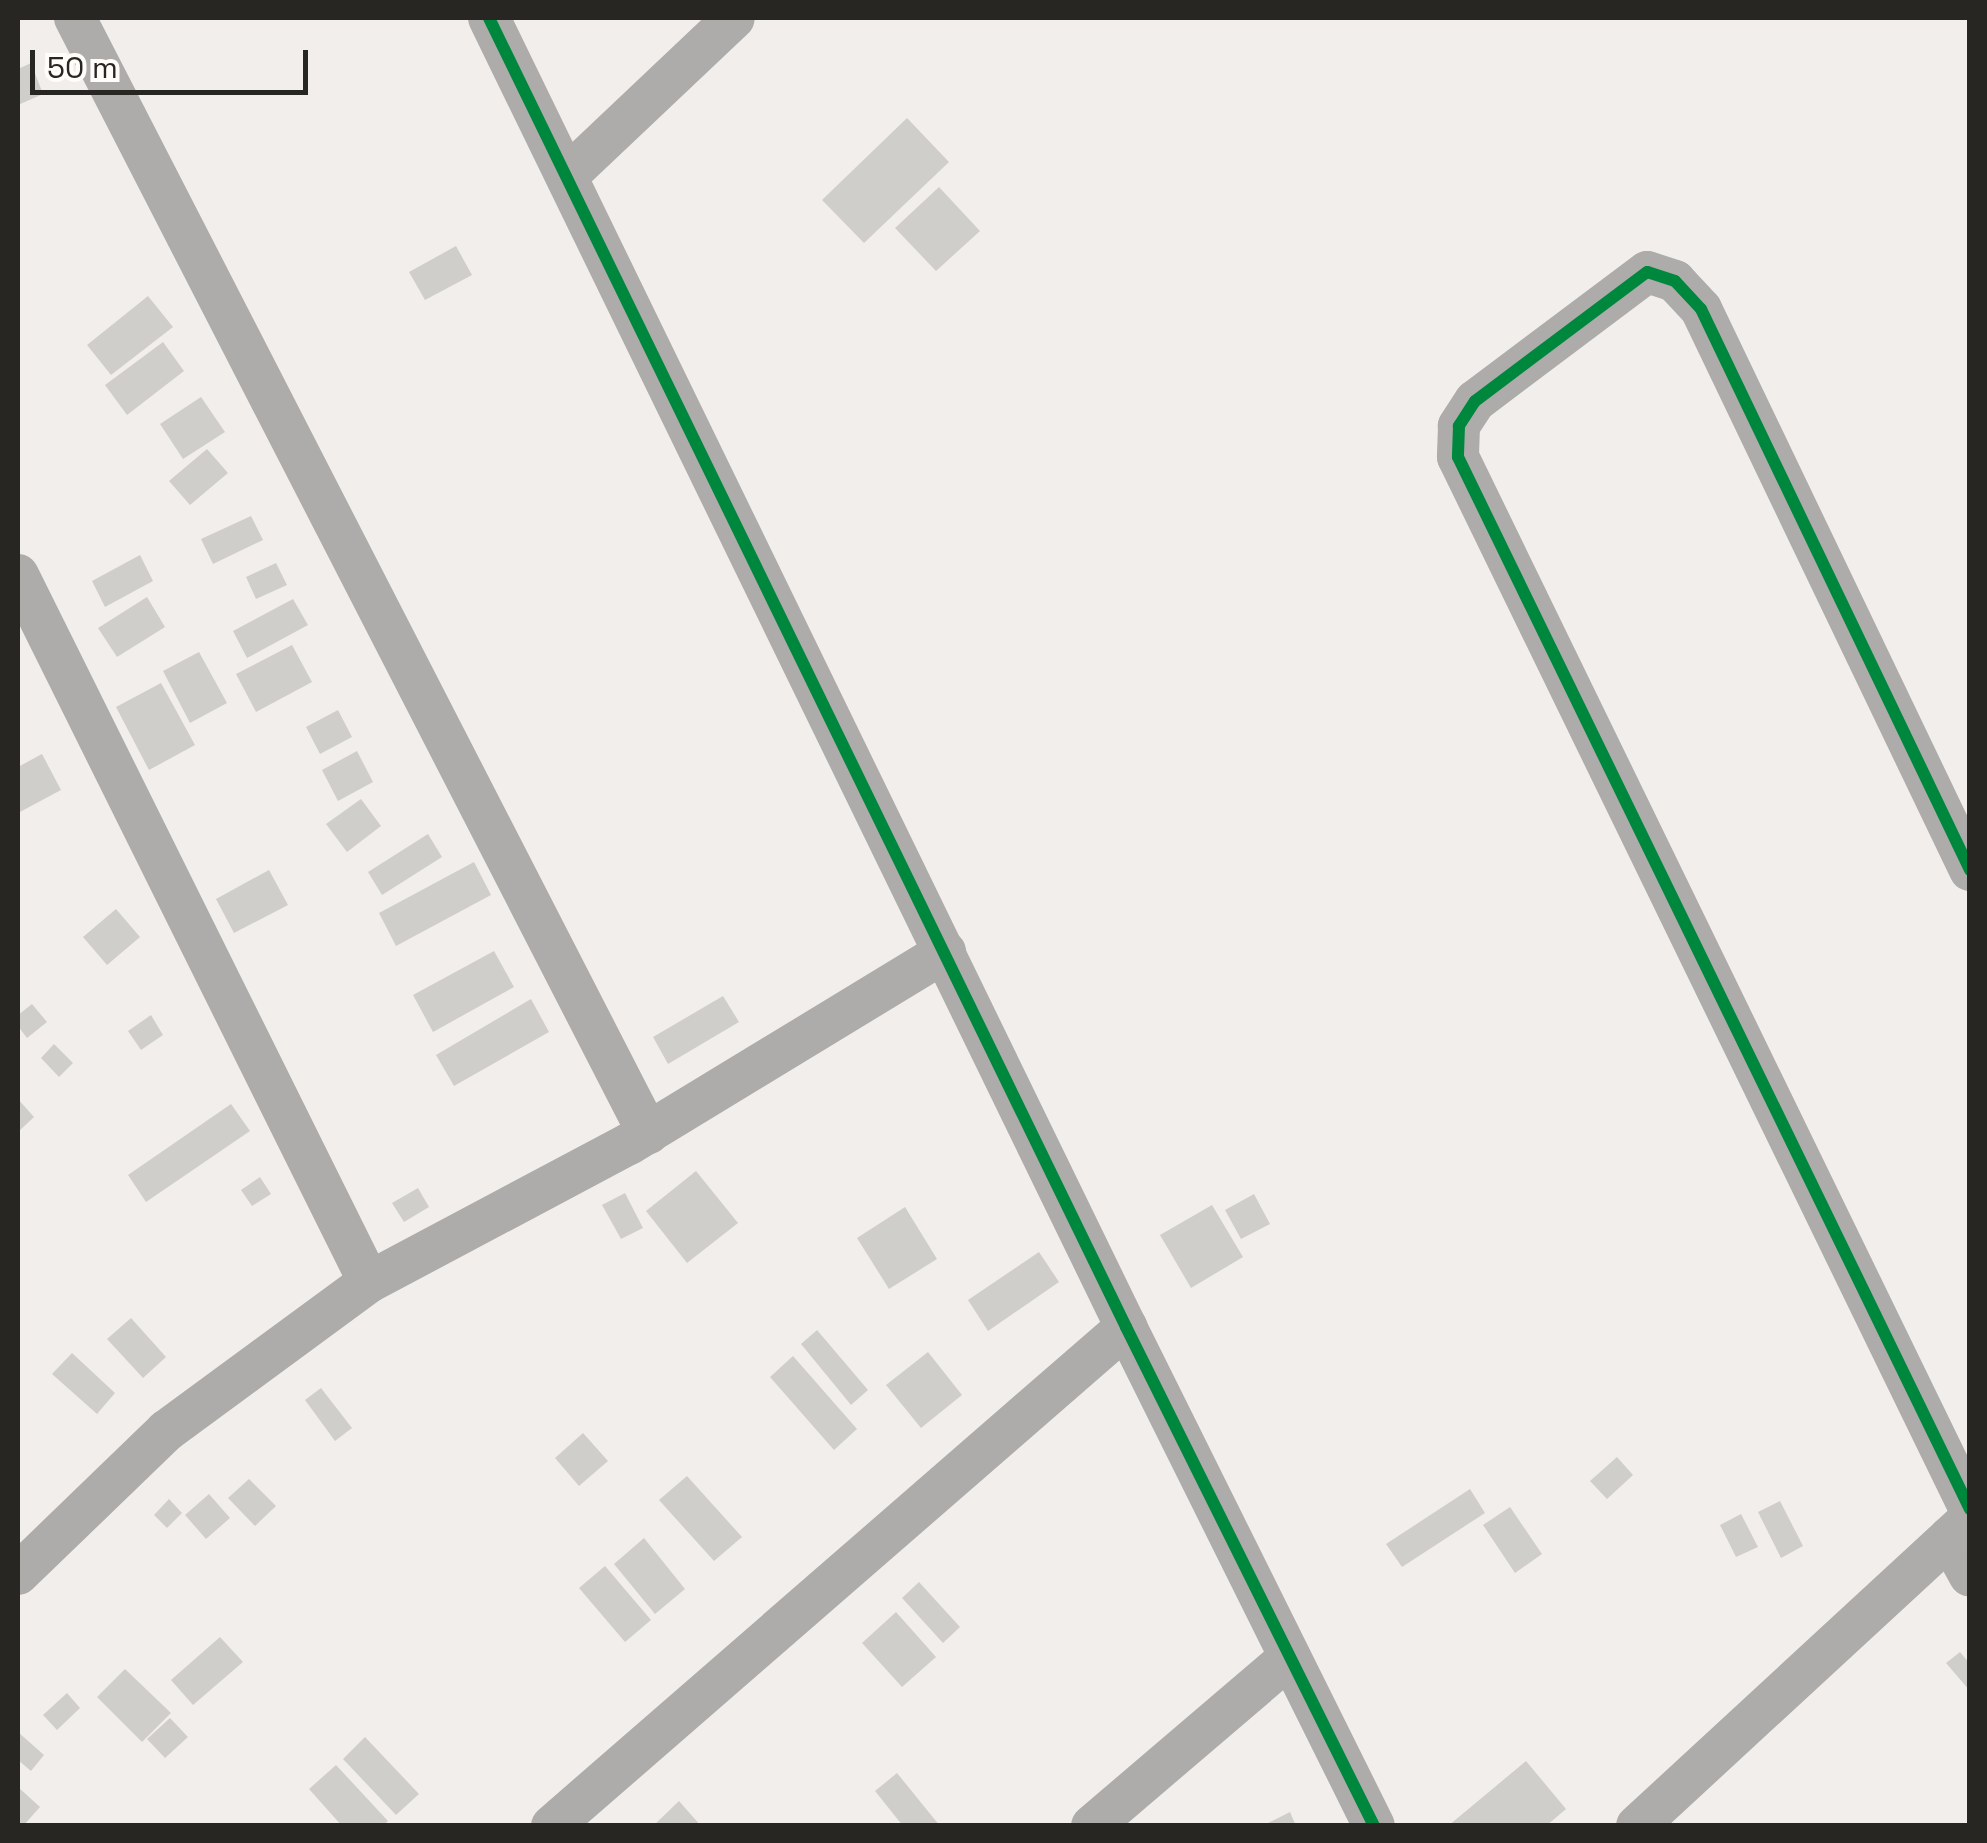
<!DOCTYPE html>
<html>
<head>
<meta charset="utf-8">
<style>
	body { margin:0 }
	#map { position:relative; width:1987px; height:1843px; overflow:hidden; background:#f2eeeb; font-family:"Space Grotesk",sans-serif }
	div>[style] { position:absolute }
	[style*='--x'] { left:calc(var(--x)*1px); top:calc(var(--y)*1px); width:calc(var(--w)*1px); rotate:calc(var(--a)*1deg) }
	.building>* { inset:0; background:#d0cecb }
	.minor>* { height:42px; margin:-21px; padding:0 21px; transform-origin:21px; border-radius:21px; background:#adacaa }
	.cycleway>* { height:12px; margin:-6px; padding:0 6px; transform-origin:6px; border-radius:6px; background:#00873e }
	span { translate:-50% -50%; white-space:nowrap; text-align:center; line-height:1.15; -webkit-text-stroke:8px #fffcfa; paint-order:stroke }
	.frame { position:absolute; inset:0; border:20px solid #282623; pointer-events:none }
	.scale { position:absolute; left:30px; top:50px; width:278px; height:45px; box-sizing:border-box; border:5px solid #282623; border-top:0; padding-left:12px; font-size:30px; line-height:35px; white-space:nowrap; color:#282623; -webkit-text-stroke:8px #fffcfa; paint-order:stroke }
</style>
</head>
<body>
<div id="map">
	<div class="building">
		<i style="clip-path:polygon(31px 63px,43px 94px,18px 105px,18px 69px)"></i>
		<i style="clip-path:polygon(907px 118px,949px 162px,864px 243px,822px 200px)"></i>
		<i style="clip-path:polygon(939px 187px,980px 231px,936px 271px,895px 228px)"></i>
		<i style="clip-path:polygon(456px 246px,472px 275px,425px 300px,409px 272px)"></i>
		<i style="clip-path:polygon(148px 296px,173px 327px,111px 375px,87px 345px)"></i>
		<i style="clip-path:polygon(163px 342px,184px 371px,127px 415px,105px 385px)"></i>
		<i style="clip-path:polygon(201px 397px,225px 432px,183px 459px,160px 424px)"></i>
		<i style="clip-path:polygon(207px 449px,228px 473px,190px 505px,169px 481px)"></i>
		<i style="clip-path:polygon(251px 516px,263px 540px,213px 564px,201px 539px)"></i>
		<i style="clip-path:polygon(140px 555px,153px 581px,105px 607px,92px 581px)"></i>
		<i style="clip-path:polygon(276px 563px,287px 585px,256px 599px,246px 577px)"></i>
		<i style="clip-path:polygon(147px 597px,165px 627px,117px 657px,98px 628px)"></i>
		<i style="clip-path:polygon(293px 599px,308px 625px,247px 658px,233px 631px)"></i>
		<i style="clip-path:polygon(292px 645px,312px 682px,256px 712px,236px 674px)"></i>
		<i style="clip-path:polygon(199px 652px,227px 703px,190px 723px,163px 671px)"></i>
		<i style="clip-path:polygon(161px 683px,195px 745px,149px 770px,116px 707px)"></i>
		<i style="clip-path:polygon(338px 710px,352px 737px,320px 754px,306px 727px)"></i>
		<i style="clip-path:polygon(357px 751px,373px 782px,338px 801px,322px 770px)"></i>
		<i style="clip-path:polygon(42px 754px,61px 790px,18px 813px,18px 767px)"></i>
		<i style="clip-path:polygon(361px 799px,381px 826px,347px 852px,326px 824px)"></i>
		<i style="clip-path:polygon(428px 834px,442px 857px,382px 895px,368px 872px)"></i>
		<i style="clip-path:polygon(474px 862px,491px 895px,396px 946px,379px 913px)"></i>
		<i style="clip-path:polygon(269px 870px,288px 905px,234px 933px,216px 899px)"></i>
		<i style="clip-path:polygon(116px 909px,140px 937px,107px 965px,83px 937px)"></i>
		<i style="clip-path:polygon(494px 951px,514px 987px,433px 1032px,413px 995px)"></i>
		<i style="clip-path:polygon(723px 996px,739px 1022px,668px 1064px,653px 1037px)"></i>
		<i style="clip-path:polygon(531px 999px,549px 1032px,454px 1086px,436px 1055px)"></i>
		<i style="clip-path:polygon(32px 1004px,47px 1022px,27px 1038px,18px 1026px,18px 1015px)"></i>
		<i style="clip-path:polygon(151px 1015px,163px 1035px,141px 1050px,128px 1031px)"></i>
		<i style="clip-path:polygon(54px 1044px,73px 1063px,59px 1077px,41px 1058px)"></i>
		<i style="clip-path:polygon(18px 1099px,34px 1117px,18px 1132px)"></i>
		<i style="clip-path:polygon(231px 1104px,250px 1131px,146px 1202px,128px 1175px)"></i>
		<i style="clip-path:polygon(696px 1171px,738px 1223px,687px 1263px,646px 1211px)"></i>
		<i style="clip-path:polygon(260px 1177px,271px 1194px,252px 1206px,241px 1190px)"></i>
		<i style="clip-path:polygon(418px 1188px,429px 1207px,404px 1222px,392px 1203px)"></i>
		<i style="clip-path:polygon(625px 1193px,643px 1228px,621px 1239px,602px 1205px)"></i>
		<i style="clip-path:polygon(1254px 1194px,1270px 1224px,1241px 1239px,1225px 1210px)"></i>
		<i style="clip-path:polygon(1212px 1205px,1243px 1257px,1191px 1288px,1160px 1235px)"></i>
		<i style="clip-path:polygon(905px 1207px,937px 1259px,889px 1289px,857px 1238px)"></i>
		<i style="clip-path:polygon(1039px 1252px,1059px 1282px,988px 1331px,968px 1300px)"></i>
		<i style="clip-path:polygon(131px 1318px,166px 1357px,143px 1378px,107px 1339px)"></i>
		<i style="clip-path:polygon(817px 1330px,868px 1390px,851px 1405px,801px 1344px)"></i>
		<i style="clip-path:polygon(928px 1352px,962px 1395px,921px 1428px,886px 1385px)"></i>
		<i style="clip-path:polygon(72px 1353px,115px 1393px,97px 1414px,52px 1374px)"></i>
		<i style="clip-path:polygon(793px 1356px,857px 1429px,834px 1450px,770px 1377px)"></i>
		<i style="clip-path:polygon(321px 1388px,352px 1428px,335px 1441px,305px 1400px)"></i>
		<i style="clip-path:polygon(583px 1433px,608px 1461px,579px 1486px,555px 1458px)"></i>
		<i style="clip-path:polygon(1617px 1457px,1633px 1475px,1607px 1499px,1590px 1481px)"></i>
		<i style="clip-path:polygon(687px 1476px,742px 1537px,714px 1561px,659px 1500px)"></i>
		<i style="clip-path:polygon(249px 1479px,276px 1506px,255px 1526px,228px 1498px)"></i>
		<i style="clip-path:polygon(1470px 1489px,1485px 1513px,1402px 1567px,1386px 1544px)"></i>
		<i style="clip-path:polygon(209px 1494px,230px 1518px,206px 1539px,185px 1515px)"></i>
		<i style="clip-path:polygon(169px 1499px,182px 1513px,167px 1528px,154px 1515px)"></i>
		<i style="clip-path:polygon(1780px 1501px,1803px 1546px,1781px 1558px,1758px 1512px)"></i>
		<i style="clip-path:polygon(1510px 1507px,1542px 1554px,1515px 1573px,1483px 1525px)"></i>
		<i style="clip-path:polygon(1741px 1514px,1758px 1547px,1736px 1557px,1720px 1525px)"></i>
		<i style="clip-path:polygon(644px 1538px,685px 1589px,655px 1614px,614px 1564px)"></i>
		<i style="clip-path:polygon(605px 1566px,651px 1620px,625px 1642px,579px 1588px)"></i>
		<i style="clip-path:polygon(919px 1582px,960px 1627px,943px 1643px,902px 1598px)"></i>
		<i style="clip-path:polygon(896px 1612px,936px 1657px,902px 1687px,862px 1643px)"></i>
		<i style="clip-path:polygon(220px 1637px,243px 1662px,193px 1705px,171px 1680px)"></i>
		<i style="clip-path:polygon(1960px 1652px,1970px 1664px,1970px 1691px,1946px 1663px)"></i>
		<i style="clip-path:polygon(125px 1669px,171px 1713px,142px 1742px,97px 1697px)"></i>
		<i style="clip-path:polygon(67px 1693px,80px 1708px,57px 1730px,43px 1715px)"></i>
		<i style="clip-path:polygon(170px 1718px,188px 1737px,165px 1758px,147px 1739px)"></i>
		<i style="clip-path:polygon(18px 1732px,44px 1755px,31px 1771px,18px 1760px)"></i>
		<i style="clip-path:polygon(365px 1737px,419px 1794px,396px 1815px,343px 1759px)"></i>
		<i style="clip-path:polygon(1526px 1761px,1566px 1809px,1546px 1826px,1448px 1826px)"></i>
		<i style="clip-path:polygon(336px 1765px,388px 1821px,383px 1826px,342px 1826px,309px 1789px)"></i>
		<i style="clip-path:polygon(897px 1773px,940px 1826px,903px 1826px,875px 1791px)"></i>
		<i style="clip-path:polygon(18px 1787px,40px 1807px,23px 1826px,18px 1821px)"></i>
		<i style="clip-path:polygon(679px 1801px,701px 1826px,653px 1826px)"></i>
		<i style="clip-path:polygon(1290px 1812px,1296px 1826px,1262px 1826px)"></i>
	</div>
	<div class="minor">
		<i style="--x:75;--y:18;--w:1254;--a:62.8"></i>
		<i style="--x:489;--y:18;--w:1456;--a:64.05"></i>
		<i style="--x:1126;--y:1327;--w:557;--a:63.57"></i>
		<i style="--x:568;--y:175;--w:228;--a:-43.4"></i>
		<i style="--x:18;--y:575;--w:789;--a:63.6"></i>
		<i style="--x:1970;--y:870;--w:622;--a:-115.62"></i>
		<i style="--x:1701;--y:309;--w:38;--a:-133"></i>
		<i style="--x:1675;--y:281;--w:29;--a:-162"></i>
		<i style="--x:1647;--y:272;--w:215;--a:143.1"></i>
		<i style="--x:1475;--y:401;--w:30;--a:123"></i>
		<i style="--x:1459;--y:426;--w:31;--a:92"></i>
		<i style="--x:1458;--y:457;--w:1170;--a:64.05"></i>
		<i style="--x:1949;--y:1538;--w:43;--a:61.1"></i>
		<i style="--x:18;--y:1574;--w:206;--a:-44"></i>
		<i style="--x:166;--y:1431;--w:252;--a:-36.3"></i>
		<i style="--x:369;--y:1282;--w:294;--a:-28"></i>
		<i style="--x:629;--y:1144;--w:370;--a:-31.3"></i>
		<i style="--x:552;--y:1826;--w:761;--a:-41"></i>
		<i style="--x:1092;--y:1826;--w:260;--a:-40.5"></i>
		<i style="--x:1637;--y:1826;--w:453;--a:-42.7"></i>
	</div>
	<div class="cycleway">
		<i style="--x:489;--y:18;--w:1456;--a:64.05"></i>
		<i style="--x:1126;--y:1327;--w:557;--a:63.57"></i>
		<i style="--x:1970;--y:870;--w:622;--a:-115.62"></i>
		<i style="--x:1701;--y:309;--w:38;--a:-133"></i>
		<i style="--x:1675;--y:281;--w:29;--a:-162"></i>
		<i style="--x:1647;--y:272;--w:215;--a:143.1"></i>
		<i style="--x:1475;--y:401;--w:30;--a:123"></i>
		<i style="--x:1459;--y:426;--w:31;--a:92"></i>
		<i style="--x:1458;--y:457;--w:1170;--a:64.05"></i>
	</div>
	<div class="frame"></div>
	<div class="scale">50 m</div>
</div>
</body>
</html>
